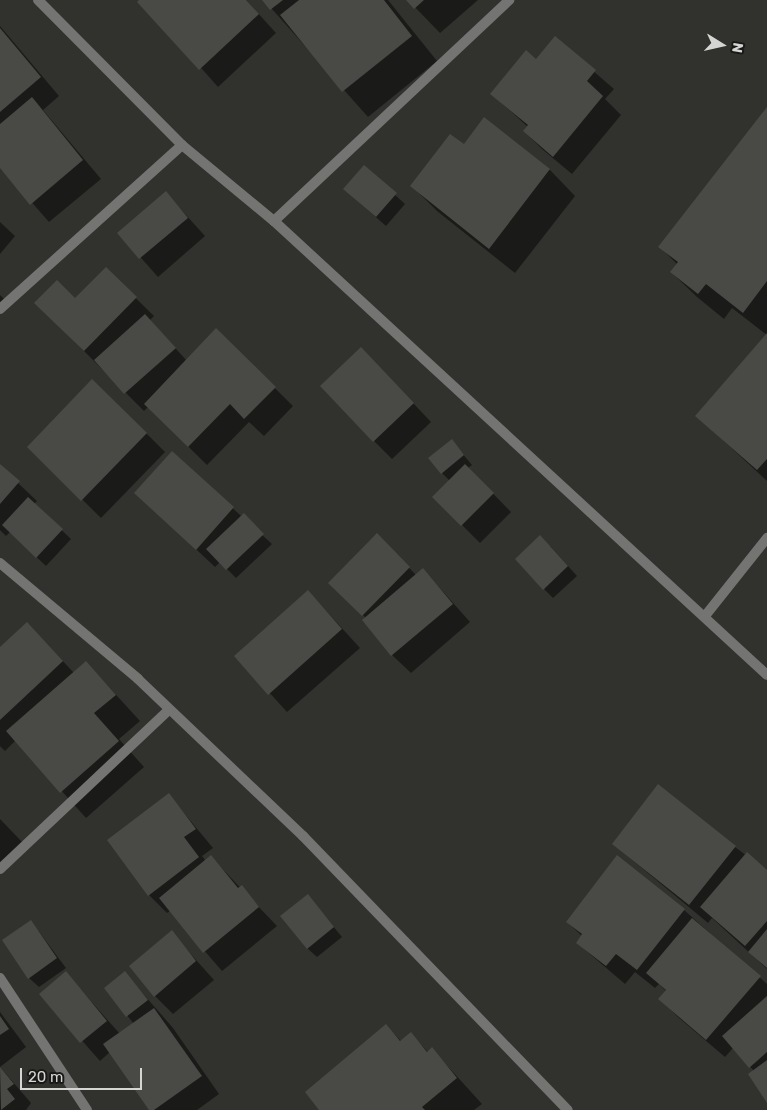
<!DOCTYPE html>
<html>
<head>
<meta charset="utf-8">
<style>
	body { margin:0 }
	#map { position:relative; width:767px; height:1110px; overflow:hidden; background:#31322e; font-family:Rubik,sans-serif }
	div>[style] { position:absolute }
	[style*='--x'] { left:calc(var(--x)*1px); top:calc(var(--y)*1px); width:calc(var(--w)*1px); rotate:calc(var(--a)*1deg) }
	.shadow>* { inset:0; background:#0007 }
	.building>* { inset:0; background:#494a46 }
	.street>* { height:10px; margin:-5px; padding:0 5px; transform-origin:5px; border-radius:5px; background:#747472 }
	span { translate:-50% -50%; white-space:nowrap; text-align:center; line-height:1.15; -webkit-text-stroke:4.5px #191a18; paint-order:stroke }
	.north { position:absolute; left:697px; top:20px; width:50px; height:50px; -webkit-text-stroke:4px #191a18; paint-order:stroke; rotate:100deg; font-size:14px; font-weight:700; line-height:20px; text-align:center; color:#d5d6d3 }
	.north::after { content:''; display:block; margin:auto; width:18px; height:22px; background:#d5d6d3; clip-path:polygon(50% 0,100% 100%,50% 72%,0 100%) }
	.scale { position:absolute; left:20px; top:1068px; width:122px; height:22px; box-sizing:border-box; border:2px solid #d5d6d3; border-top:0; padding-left:6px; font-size:15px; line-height:18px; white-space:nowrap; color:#d5d6d3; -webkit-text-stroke:4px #191a18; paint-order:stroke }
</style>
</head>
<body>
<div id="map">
	<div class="shadow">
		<i style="clip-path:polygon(141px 0,246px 0,276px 33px,218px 87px)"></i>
		<i style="clip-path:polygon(264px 0,388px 0,437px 61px,368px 117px)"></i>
		<i style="clip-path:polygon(408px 0,478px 0,440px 33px)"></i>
		<i style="clip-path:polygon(0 26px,59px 96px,43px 110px,101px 179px,49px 222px,0 166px)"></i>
		<i style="clip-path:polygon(555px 38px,614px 89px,605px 99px,621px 115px,572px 174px,542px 149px,524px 131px,528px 127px,492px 94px,536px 61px)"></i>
		<i style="clip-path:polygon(767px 109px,767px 481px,697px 416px,767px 335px,732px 308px,724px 319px,697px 297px,671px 272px,677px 264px,660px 247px)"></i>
		<i style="clip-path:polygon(484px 119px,550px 170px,575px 196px,515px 273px,437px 211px,412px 186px,464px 146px)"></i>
		<i style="clip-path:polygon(364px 167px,405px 204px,386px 226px,354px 198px)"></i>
		<i style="clip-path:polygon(166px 193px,205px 236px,158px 277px,119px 233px)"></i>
		<i style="clip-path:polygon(0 222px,15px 236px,0 254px)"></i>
		<i style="clip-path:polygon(106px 269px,154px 316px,150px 320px,187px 361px,216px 330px,293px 406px,264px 436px,249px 422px,207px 465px,148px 407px,144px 411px,36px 303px,75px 300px)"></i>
		<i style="clip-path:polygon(0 295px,6px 301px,0 306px)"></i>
		<i style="clip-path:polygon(379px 367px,431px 422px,392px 459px,374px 441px)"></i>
		<i style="clip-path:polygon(146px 433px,165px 452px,101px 518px,29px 447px)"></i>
		<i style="clip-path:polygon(452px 441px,472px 465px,468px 468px,511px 512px,480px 543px,434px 497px,450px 481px,442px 473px)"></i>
		<i style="clip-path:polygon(172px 453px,272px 544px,236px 578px,220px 562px,215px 567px,136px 493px)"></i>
		<i style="clip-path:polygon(0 466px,37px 501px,34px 504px,71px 539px,46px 566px,10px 532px,6px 536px,0 530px)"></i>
		<i style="clip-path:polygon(377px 535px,416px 575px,423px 569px,470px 622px,411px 673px,392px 655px,366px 618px,330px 583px)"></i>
		<i style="clip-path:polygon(550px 546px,577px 576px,553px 598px,544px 589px)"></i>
		<i style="clip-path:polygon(308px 591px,360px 648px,287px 712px,236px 656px)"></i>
		<i style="clip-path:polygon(45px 642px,74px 673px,86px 662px,140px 721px,119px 739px,144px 767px,86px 818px,16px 740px,5px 751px,0 746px,0 649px)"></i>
		<i style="clip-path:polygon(169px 795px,213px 848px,202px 856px,206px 861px,211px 857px,277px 926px,222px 971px,170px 911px,167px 913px,149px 895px)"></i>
		<i style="clip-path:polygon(0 819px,24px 844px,0 866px)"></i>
		<i style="clip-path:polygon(613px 844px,735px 847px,767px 871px,767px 969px,712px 918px,708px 923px)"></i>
		<i style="clip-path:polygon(308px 896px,342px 937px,317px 957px,307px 948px)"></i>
		<i style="clip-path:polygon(684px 910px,767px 984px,767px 1100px,754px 1071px,733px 1048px,725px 1057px,678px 1017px,660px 999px,667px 992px,659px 984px,655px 988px,635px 972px,625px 984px,577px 943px,582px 936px,567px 922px)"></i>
		<i style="clip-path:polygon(31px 921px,66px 968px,39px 987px,29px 978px)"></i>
		<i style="clip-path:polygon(171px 932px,214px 980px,173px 1014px,155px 996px)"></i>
		<i style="clip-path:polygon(66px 973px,120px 1034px,134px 1024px,106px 989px,125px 973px,173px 1028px,219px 1094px,197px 1110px,150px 1110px,110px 1052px,100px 1061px,41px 994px)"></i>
		<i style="clip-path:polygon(0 1012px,26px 1047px,0 1067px,31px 1103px,26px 1110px,0 1110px)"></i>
		<i style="clip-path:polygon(386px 1026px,401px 1041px,411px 1034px,428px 1052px,432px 1049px,482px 1104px,474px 1110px,320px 1110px)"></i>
	</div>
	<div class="building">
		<i style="clip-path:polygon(139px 0,246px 0,259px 14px,199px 70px,137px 2px)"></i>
		<i style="clip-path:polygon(262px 0,283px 0,270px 10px)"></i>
		<i style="clip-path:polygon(299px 0,384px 0,412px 36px,342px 92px,280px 15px)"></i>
		<i style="clip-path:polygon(406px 0,424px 0,414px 9px)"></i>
		<i style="clip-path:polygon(0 28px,41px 77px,0 112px)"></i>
		<i style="clip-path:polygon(555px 36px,596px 70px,587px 81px,603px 96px,553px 157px,523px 131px,528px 125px,490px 94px,526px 50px,536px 59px)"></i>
		<i style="clip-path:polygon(32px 97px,83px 160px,30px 205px,0 168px,0 124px)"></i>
		<i style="clip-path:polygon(767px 107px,767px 281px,743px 313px,706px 284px,698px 294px,670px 272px,678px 262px,658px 247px)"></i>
		<i style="clip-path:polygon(484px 117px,550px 169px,489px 249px,410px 186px,450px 134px,464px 144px)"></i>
		<i style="clip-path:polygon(364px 165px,397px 193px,376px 217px,343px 189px)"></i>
		<i style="clip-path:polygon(166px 191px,188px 218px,139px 259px,117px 233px)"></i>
		<i style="clip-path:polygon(106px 267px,137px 297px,84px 351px,34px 303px,57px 280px,75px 298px)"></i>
		<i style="clip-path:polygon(145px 314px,176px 348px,124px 394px,94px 360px)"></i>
		<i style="clip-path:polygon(216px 328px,276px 387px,244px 419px,230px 404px,188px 447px,144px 404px)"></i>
		<i style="clip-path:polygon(767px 333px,767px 459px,757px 470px,695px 416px)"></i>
		<i style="clip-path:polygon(361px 347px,414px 403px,373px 442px,320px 386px)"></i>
		<i style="clip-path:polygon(92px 379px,147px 433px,81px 501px,27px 447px)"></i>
		<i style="clip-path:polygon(452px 439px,464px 455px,441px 474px,428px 458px)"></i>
		<i style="clip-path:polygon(172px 451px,234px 507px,196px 550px,134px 493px)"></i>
		<i style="clip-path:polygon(0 464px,20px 481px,0 504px)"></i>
		<i style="clip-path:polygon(465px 464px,494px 493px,461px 526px,432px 497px)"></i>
		<i style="clip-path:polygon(28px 497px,63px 529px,36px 558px,2px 525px)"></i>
		<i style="clip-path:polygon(244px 513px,264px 534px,226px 570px,206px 549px)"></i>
		<i style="clip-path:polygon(377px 533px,410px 567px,362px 616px,328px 583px)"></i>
		<i style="clip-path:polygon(540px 535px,568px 566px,543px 590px,515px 559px)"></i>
		<i style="clip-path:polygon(423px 568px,453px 604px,391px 656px,362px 620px)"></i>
		<i style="clip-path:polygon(308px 590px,342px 629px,268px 695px,234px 656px)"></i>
		<i style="clip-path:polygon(27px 622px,63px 661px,0 720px,0 647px)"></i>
		<i style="clip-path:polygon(86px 661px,116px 695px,94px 713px,119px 741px,60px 793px,6px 731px)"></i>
		<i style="clip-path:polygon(658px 784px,736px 846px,689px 905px,612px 844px)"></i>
		<i style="clip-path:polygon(169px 793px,196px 829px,184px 837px,199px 857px,148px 896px,107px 840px)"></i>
		<i style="clip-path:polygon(747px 852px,767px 870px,767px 921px,745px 946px,700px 907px)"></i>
		<i style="clip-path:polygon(211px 855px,238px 888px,242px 885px,259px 907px,203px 953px,159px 898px)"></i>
		<i style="clip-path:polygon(617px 855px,685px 909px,637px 970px,616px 954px,606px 966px,576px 943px,582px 934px,566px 922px)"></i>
		<i style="clip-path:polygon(308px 894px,334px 927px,307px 949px,280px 916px)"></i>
		<i style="clip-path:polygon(692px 918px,761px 976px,706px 1040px,658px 999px,666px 990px,646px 973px)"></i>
		<i style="clip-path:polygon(31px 920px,57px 958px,28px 979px,2px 940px)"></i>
		<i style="clip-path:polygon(767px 929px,767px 968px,748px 952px)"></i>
		<i style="clip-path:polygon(172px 930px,196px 961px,154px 997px,129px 966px)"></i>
		<i style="clip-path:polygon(66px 971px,107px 1021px,80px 1043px,39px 994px)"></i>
		<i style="clip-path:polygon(125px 971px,148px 1000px,126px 1017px,104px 988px)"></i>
		<i style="clip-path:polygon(767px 996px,767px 1052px,749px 1068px,722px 1036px)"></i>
		<i style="clip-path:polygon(154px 1008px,202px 1076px,154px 1110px,149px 1110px,103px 1044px)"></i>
		<i style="clip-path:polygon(0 1016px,9px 1029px,0 1035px)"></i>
		<i style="clip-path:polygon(386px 1024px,400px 1041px,411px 1032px,427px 1052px,432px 1047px,457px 1078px,422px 1107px,425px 1110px,319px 1110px,305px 1092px)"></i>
		<i style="clip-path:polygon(767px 1060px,767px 1103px,748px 1074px)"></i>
		<i style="clip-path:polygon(0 1067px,14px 1084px,7px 1089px,15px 1099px,1px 1110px)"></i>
	</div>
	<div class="street">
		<i style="--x:38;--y:0;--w:204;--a:45.2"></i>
		<i style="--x:182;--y:145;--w:119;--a:39.6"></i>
		<i style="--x:274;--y:221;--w:670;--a:42.64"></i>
		<i style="--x:274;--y:221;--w:323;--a:-43.2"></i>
		<i style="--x:0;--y:309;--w:245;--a:-42"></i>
		<i style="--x:0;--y:563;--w:180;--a:40"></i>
		<i style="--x:138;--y:679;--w:228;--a:43.6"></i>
		<i style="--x:303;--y:836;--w:381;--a:46"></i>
		<i style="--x:705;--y:616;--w:100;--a:-51.5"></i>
		<i style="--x:0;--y:869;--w:232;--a:-43.3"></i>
		<i style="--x:0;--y:978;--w:158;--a:56.6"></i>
	</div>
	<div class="north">N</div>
	<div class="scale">20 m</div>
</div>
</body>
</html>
